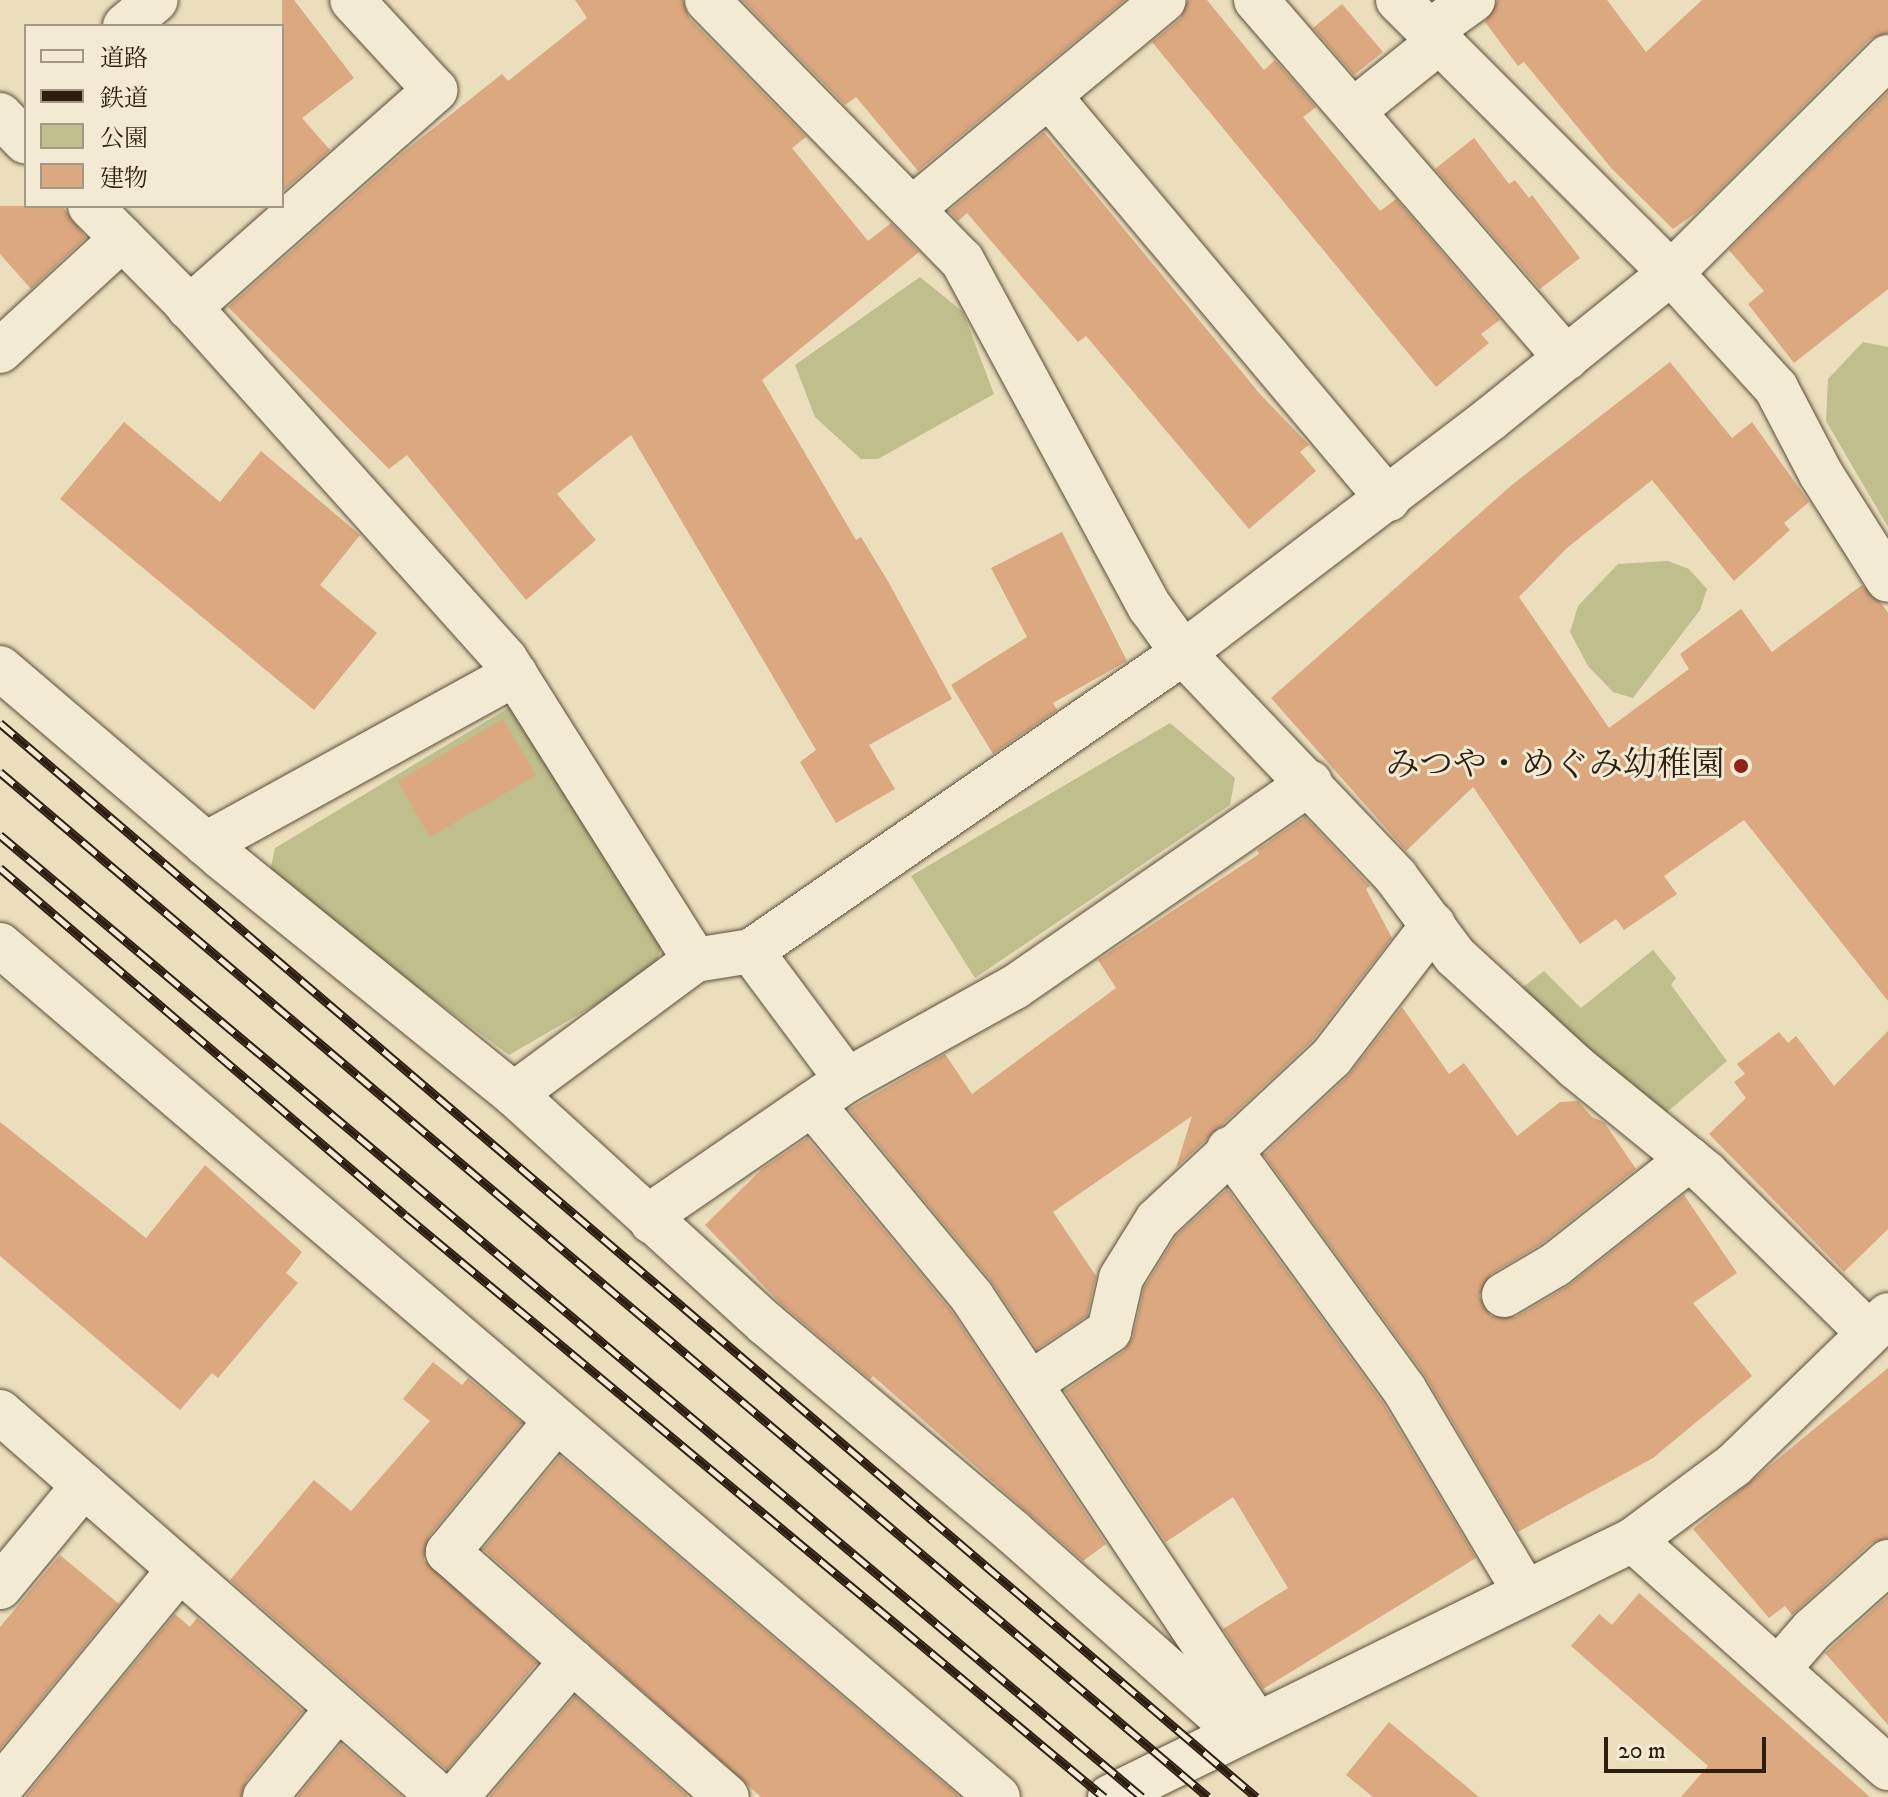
<!DOCTYPE html>
<html>
<head>
<meta charset="utf-8">
<style>
	body { margin:0 }
	#map { position:relative; width:1888px; height:1797px; overflow:hidden; background:#ebdebc; font-family:"IM FELL DW Pica","Noto Serif JP",serif }
	div>[style] { position:absolute }
	[style*='--x'] { left:calc(var(--x)*1px); top:calc(var(--y)*1px); width:calc(var(--w)*1px); rotate:calc(var(--a)*1deg) }
	.green>* { inset:0; background:#bebf8c }
	.building>* { inset:0; background:#dba880 }
	.roads { filter:drop-shadow(0 0 2px #5c4e3a) drop-shadow(0 0 2px #5c4e3a) }
	.minor>* { height:44px; margin:-22px; padding:0 22px; transform-origin:22px; border-radius:22px; background:#f2ead3 }
	.rail>* { height:9px; margin-top:-4.5px; transform-origin:0; background:repeating-linear-gradient(90deg,#f2ead3 0 18px,#2d1e0f 0 36px); box-sizing:border-box; border-block:2px solid #2d1e0f }
	.dots>* { width:22px; height:22px; translate:-50% -50%; box-sizing:border-box; border:4px solid #f2ead3; border-radius:50% }
	span { translate:-50% -50%; white-space:nowrap; text-align:center; line-height:1.15; -webkit-text-stroke:6px #f2ead3; paint-order:stroke }
	.poi-label { font-size:34px; color:#2d1e0f }
	.right { translate:-100% -50%; text-align:right }
	.legend { position:absolute; left:24px; top:24px; width:260px; height:184px; box-sizing:border-box; background:#f2ead3; border:2px solid #a39885; margin:0; padding:10px 14px; list-style:none; font-size:24px; color:#2d1e0f }
	.legend li { display:flex; align-items:center; gap:16px; height:40px }
	.legend b { width:40px; border:2px solid #a39885 }
	.scale { position:absolute; left:1604px; top:1737px; width:162px; height:36px; box-sizing:border-box; border:4px solid #2d1e0f; border-top:0; padding-left:10px; font-size:24px; line-height:28px; white-space:nowrap; color:#2d1e0f; -webkit-text-stroke:6px #f2ead3; paint-order:stroke }
</style>
</head>
<body>
<div id="map">
	<div class="green">
		<i style="clip-path:polygon(920px 277px,963px 312px,994px 394px,878px 459px,861px 459px,815px 417px,795px 365px)"></i>
		<i style="clip-path:polygon(1863px 342px,1888px 347px,1888px 527px,1826px 421px,1828px 379px)"></i>
		<i style="clip-path:polygon(1668px 561px,1689px 569px,1707px 589px,1700px 610px,1633px 698px,1613px 692px,1588px 666px,1570px 632px,1578px 606px,1618px 564px)"></i>
		<i style="clip-path:polygon(515px 704px,662px 945px,654px 971px,509px 1055px,269px 877px,275px 848px)"></i>
		<i style="clip-path:polygon(1170px 723px,1235px 778px,1230px 805px,975px 978px,911px 876px)"></i>
		<i style="clip-path:polygon(1653px 950px,1676px 978px,1671px 985px,1727px 1061px,1659px 1119px,1514px 994px,1544px 971px,1581px 1008px)"></i>
	</div>
	<div class="building">
		<i style="clip-path:polygon(282px 0,294px 0,354px 78px,302px 118px,330px 150px,282px 192px)"></i>
		<i style="clip-path:polygon(575px 0,683px 0,689px 18px,806px 137px,792px 148px,868px 241px,891px 223px,919px 252px,762px 380px,856px 540px,861px 537px,889px 583px,952px 699px,869px 745px,895px 789px,836px 823px,800px 762px,816px 750px,631px 435px,557px 494px,596px 540px,526px 600px,407px 455px,389px 469px,228px 307px,406px 150px,502px 74px,508px 81px,587px 18px)"></i>
		<i style="clip-path:polygon(742px 0,1125px 0,918px 171px,856px 97px,845px 105px)"></i>
		<i style="clip-path:polygon(1188px 0,1207px 0,1264px 70px,1275px 60px,1316px 107px,1303px 117px,1380px 211px,1396px 199px,1500px 320px,1481px 334px,1489px 343px,1436px 387px,1152px 42px,1180px 19px)"></i>
		<i style="clip-path:polygon(1498px 0,1607px 0,1646px 52px,1702px 0,1888px 0,1888px 33px,1870px 39px,1697px 212px,1673px 229px,1612px 169px,1524px 62px,1518px 66px,1485px 22px)"></i>
		<i style="clip-path:polygon(1342px 4px,1383px 52px,1354px 75px,1313px 28px)"></i>
		<i style="clip-path:polygon(1888px 92px,1888px 289px,1794px 363px,1748px 304px,1764px 291px,1729px 250px)"></i>
		<i style="clip-path:polygon(1044px 132px,1260px 394px,1309px 445px,1300px 452px,1316px 471px,1249px 529px,1086px 336px,1078px 342px,967px 213px,958px 221px,949px 211px)"></i>
		<i style="clip-path:polygon(1474px 138px,1509px 184px,1515px 180px,1529px 198px,1532px 195px,1580px 258px,1540px 289px,1435px 169px)"></i>
		<i style="clip-path:polygon(0 206px,62px 206px,86px 238px,31px 289px,0 254px)"></i>
		<i style="clip-path:polygon(1670px 362px,1732px 438px,1752px 422px,1809px 502px,1784px 523px,1790px 530px,1734px 581px,1652px 480px,1567px 548px,1519px 597px,1609px 728px,1689px 669px,1680px 654px,1741px 609px,1772px 652px,1862px 585px,1881px 603px,1888px 613px,1888px 1001px,1744px 820px,1664px 876px,1677px 894px,1624px 930px,1616px 919px,1580px 944px,1473px 787px,1406px 851px,1271px 698px,1513px 484px)"></i>
		<i style="clip-path:polygon(124px 422px,220px 502px,261px 451px,360px 535px,320px 585px,377px 633px,314px 710px,60px 499px)"></i>
		<i style="clip-path:polygon(1062px 532px,1127px 661px,1053px 703px,1057px 710px,993px 754px,951px 685px,1027px 637px,991px 568px)"></i>
		<i style="clip-path:polygon(503px 719px,536px 775px,430px 837px,398px 781px)"></i>
		<i style="clip-path:polygon(1305px 817px,1370px 886px,1366px 889px,1392px 938px,1312px 1041px,1176px 1168px,1192px 1116px,1053px 1212px,1096px 1276px,1087px 1316px,1037px 1349px,991px 1281px,849px 1109px,945px 1054px,972px 1094px,1116px 988px,1098px 960px,1259px 854px,1257px 850px)"></i>
		<i style="clip-path:polygon(1402px 1007px,1449px 1074px,1464px 1063px,1517px 1136px,1560px 1102px,1578px 1101px,1592px 1117px,1604px 1122px,1636px 1169px,1541px 1244px,1491px 1274px,1479px 1296px,1491px 1316px,1516px 1317px,1568px 1286px,1684px 1195px,1737px 1273px,1693px 1303px,1752px 1376px,1653px 1458px,1518px 1532px,1424px 1374px,1264px 1155px,1348px 1076px)"></i>
		<i style="clip-path:polygon(1888px 1031px,1888px 1229px,1844px 1272px,1709px 1134px,1746px 1098px,1734px 1082px,1745px 1074px,1737px 1064px,1779px 1032px,1788px 1043px,1796px 1036px,1834px 1086px)"></i>
		<i style="clip-path:polygon(0 1122px,146px 1238px,205px 1165px,302px 1252px,286px 1273px,298px 1283px,218px 1378px,212px 1373px,180px 1410px,0 1256px)"></i>
		<i style="clip-path:polygon(807px 1138px,952px 1312px,1106px 1544px,1083px 1561px,873px 1376px,870px 1379px,781px 1304px,705px 1225px,763px 1168px)"></i>
		<i style="clip-path:polygon(1227px 1189px,1383px 1403px,1476px 1558px,1263px 1689px,1223px 1629px,1288px 1588px,1233px 1497px,1166px 1542px,1065px 1391px,1124px 1351px,1133px 1337px,1144px 1288px,1176px 1236px)"></i>
		<i style="clip-path:polygon(433px 1362px,462px 1385px,468px 1378px,522px 1423px,429px 1536px,424px 1560px,537px 1663px,447px 1770px,230px 1580px,314px 1480px,351px 1511px,430px 1421px,403px 1399px)"></i>
		<i style="clip-path:polygon(1888px 1368px,1888px 1538px,1871px 1543px,1792px 1615px,1785px 1606px,1769px 1618px,1693px 1529px)"></i>
		<i style="clip-path:polygon(560px 1456px,960px 1797px,761px 1797px,483px 1549px)"></i>
		<i style="clip-path:polygon(60px 1555px,119px 1604px,0 1749px,0 1627px)"></i>
		<i style="clip-path:polygon(1639px 1593px,1695px 1642px,1870px 1797px,1681px 1797px,1708px 1766px,1571px 1646px,1599px 1614px,1612px 1625px)"></i>
		<i style="clip-path:polygon(1888px 1596px,1888px 1725px,1825px 1653px)"></i>
		<i style="clip-path:polygon(175px 1614px,190px 1627px,197px 1618px,303px 1711px,246px 1781px,241px 1797px,25px 1797px)"></i>
		<i style="clip-path:polygon(575px 1696px,689px 1797px,489px 1797px)"></i>
		<i style="clip-path:polygon(1389px 1722px,1479px 1797px,1373px 1797px,1346px 1775px)"></i>
		<i style="clip-path:polygon(341px 1744px,402px 1797px,297px 1797px)"></i>
	</div>
	<div class="roads">
		<div class="minor">
			<i style="--x:707;--y:0;--w:364;--a:45.6"></i>
			<i style="--x:962;--y:260;--w:395;--a:61.6"></i>
			<i style="--x:1150;--y:607;--w:57;--a:54.3"></i>
			<i style="--x:1183;--y:653;--w:309;--a:46.4"></i>
			<i style="--x:1396;--y:877;--w:99;--a:53.2"></i>
			<i style="--x:1455;--y:956;--w:164;--a:42.5"></i>
			<i style="--x:1576;--y:1067;--w:168;--a:39.2"></i>
			<i style="--x:1706;--y:1173;--w:226;--a:44.5"></i>
			<i style="--x:1256;--y:0;--w:474;--a:49.1"></i>
			<i style="--x:1398;--y:0;--w:386;--a:45"></i>
			<i style="--x:1671;--y:273;--w:156;--a:47.6"></i>
			<i style="--x:1776;--y:388;--w:97;--a:62.4"></i>
			<i style="--x:1821;--y:474;--w:125;--a:57.7"></i>
			<i style="--x:125;--y:26;--w:40;--a:-40"></i>
			<i style="--x:1430;--y:31;--w:53;--a:-35.8"></i>
			<i style="--x:1049;--y:96;--w:527;--a:49.93"></i>
			<i style="--x:1353;--y:111;--w:112;--a:-38.8"></i>
			<i style="--x:0;--y:115;--w:37;--a:46"></i>
			<i style="--x:90;--y:206;--w:134;--a:45.3"></i>
			<i style="--x:184;--y:301;--w:482;--a:48.1"></i>
			<i style="--x:506;--y:660;--w:355;--a:57.8"></i>
			<i style="--x:695;--y:960;--w:57;--a:-9.1"></i>
			<i style="--x:751;--y:951;--w:161;--a:53.3"></i>
			<i style="--x:912;--y:209;--w:327;--a:-39.7"></i>
			<i style="--x:189;--y:308;--w:329;--a:-41.5"></i>
			<i style="--x:435;--y:90;--w:122;--a:-132.7"></i>
			<i style="--x:0;--y:351;--w:166;--a:-42.6"></i>
			<i style="--x:0;--y:668;--w:291;--a:40.5"></i>
			<i style="--x:221;--y:857;--w:377;--a:39"></i>
			<i style="--x:514;--y:1094;--w:340;--a:42.4"></i>
			<i style="--x:765;--y:1323;--w:324;--a:40.1"></i>
			<i style="--x:1013;--y:1532;--w:301;--a:41.6"></i>
			<i style="--x:206;--y:844;--w:353;--a:-28.8"></i>
			<i style="--x:0;--y:945;--w:1312;--a:40.49"></i>
			<i style="--x:751;--y:951;--w:525;--a:-34.6"></i>
			<i style="--x:1183;--y:653;--w:386;--a:-37.3"></i>
			<i style="--x:1490;--y:419;--w:233;--a:-38.9"></i>
			<i style="--x:1671;--y:273;--w:306;--a:-44.9"></i>
			<i style="--x:514;--y:1094;--w:225;--a:-36.5"></i>
			<i style="--x:812;--y:1104;--w:251;--a:50.3"></i>
			<i style="--x:972;--y:1297;--w:512;--a:56.31"></i>
			<i style="--x:1229;--y:1149;--w:297;--a:53.9"></i>
			<i style="--x:1404;--y:1389;--w:236;--a:59.2"></i>
			<i style="--x:652;--y:1222;--w:21;--a:-53"></i>
			<i style="--x:665;--y:1205;--w:221;--a:-34.5"></i>
			<i style="--x:847;--y:1080;--w:192;--a:-29"></i>
			<i style="--x:1015;--y:987;--w:359;--a:-34.7"></i>
			<i style="--x:1504;--y:1295;--w:59;--a:-30.5"></i>
			<i style="--x:1555;--y:1265;--w:171;--a:-38.3"></i>
			<i style="--x:1031;--y:1383;--w:94;--a:-33.7"></i>
			<i style="--x:1109;--y:1331;--w:54;--a:-77.2"></i>
			<i style="--x:1121;--y:1278;--w:68;--a:-58.2"></i>
			<i style="--x:1157;--y:1220;--w:238;--a:-43"></i>
			<i style="--x:1331;--y:1058;--w:168;--a:-52.5"></i>
			<i style="--x:0;--y:1412;--w:585;--a:41.19"></i>
			<i style="--x:556;--y:1421;--w:170;--a:129.5"></i>
			<i style="--x:448;--y:1552;--w:371;--a:41.3"></i>
			<i style="--x:1633;--y:1540;--w:342;--a:41.8"></i>
			<i style="--x:0;--y:1587;--w:132;--a:-50.5"></i>
			<i style="--x:1778;--y:1669;--w:52;--a:-48.9"></i>
			<i style="--x:1812;--y:1630;--w:102;--a:-41.8"></i>
			<i style="--x:0;--y:1788;--w:283;--a:-50.6"></i>
			<i style="--x:265;--y:1797;--w:115;--a:-50.6"></i>
			<i style="--x:456;--y:1797;--w:179;--a:-49.5"></i>
			<i style="--x:1110;--y:1797;--w:583;--a:-26.17"></i>
			<i style="--x:1633;--y:1540;--w:126;--a:-36.6"></i>
			<i style="--x:1734;--y:1465;--w:215;--a:-44.2"></i>
		</div>
	</div>
	<div class="rail">
		<i style="--x:0;--y:723;--w:1653;--a:40.53"></i>
		<i style="--x:0;--y:772;--w:1584;--a:40.31"></i>
		<i style="--x:0;--y:835;--w:1493;--a:40.11"></i>
		<i style="--x:0;--y:868;--w:533;--a:40.59"></i>
		<i style="--x:405;--y:1215;--w:910;--a:39.78"></i>
	</div>
	<div class="dots">
		<i style="left:1741px;top:766px;background:#8f2418"></i>
	</div>
	<div class="poi-label">
		<span class="right" style="left:1725px;top:766px">みつや・めぐみ幼稚園</span>
	</div>
	<ul class="legend">
	<li><b style="height:10px;background:#f2ead3"></b>道路</li>
	<li><b style="height:10px;background:#2d1e0f"></b>鉄道</li>
	<li><b style="height:22px;background:#bebf8c"></b>公園</li>
	<li><b style="height:22px;background:#dba880"></b>建物</li>
	</ul>
	<div class="scale">20 m</div>
</div>
</body>
</html>
